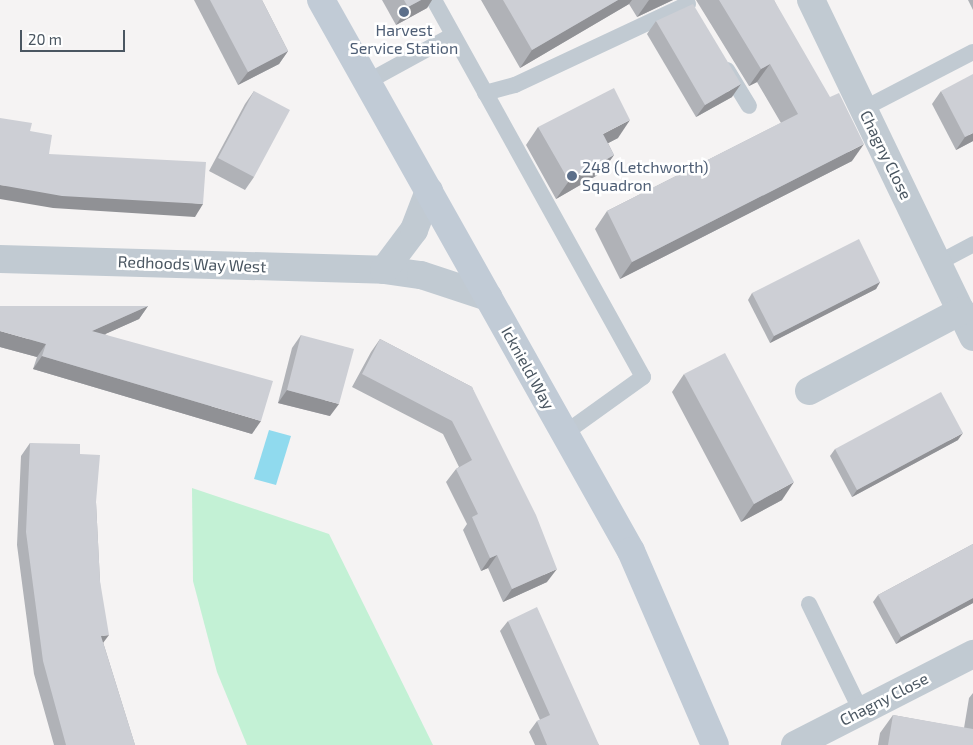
<!DOCTYPE html>
<html>
<head>
<meta charset="utf-8">
<style>
	body { margin:0 }
	#map { position:relative; width:973px; height:745px; overflow:hidden; background:#f5f3f3; font-family:"Exo 2",sans-serif }
	div>[style] { position:absolute }
	[style*='--x'] { left:calc(var(--x)*1px); top:calc(var(--y)*1px); width:calc(var(--w)*1px); rotate:calc(var(--a)*1deg) }
	.green>* { inset:0; background:#c3f1d5 }
	.water>* { inset:0; background:#90daee }
	.lane>* { height:16px; margin:-8px; padding:0 8px; transform-origin:8px; border-radius:8px; background:#c1cad2 }
	.street>* { height:28px; margin:-14px; padding:0 14px; transform-origin:14px; border-radius:14px; background:#c1cad2 }
	.secondary>* { height:28px; margin:-14px; padding:0 14px; transform-origin:14px; border-radius:14px; background:#c1cbd6 }
	.wall>* { inset:0; background:#b0b2b7 }
	.shaded-wall>* { inset:0; background:#909195 }
	.building>* { inset:0; background:#cdcfd5 }
	.dots>* { width:14px; height:14px; translate:-50% -50%; box-sizing:border-box; border:2px solid #fff; border-radius:50% }
	span { translate:-50% -50%; white-space:nowrap; text-align:center; line-height:1.15; -webkit-text-stroke:5px #fff; paint-order:stroke }
	.service-label { font-size:16px; color:#4e5e75 }
	.left { translate:0 -50%; text-align:left }
	.street-label { font-size:16px; color:#4a5661 }
	.scale { position:absolute; left:20px; top:30px; width:105px; height:22px; box-sizing:border-box; border:2px solid #4a5661; border-top:0; padding-left:6px; font-size:15px; line-height:18px; white-space:nowrap; color:#4a5661; -webkit-text-stroke:4px #fff; paint-order:stroke }
</style>
</head>
<body>
<div id="map">
	<div class="green">
		<i style="clip-path:polygon(192px 488px,329px 534px,433px 745px,247px 745px,217px 672px,193px 581px)"></i>
	</div>
	<div class="water">
		<i style="clip-path:polygon(269px 430px,291px 436px,276px 485px,254px 479px)"></i>
	</div>
	<div class="lane">
		<i style="--x:434;--y:0;--w:431;--a:61"></i>
		<i style="--x:643;--y:377;--w:96;--a:144.3"></i>
		<i style="--x:727;--y:70;--w:42;--a:58.6"></i>
		<i style="--x:367;--y:82;--w:98;--a:-28.7"></i>
		<i style="--x:485;--y:93;--w:31;--a:-15"></i>
		<i style="--x:515;--y:85;--w:191;--a:-25.1"></i>
		<i style="--x:863;--y:109;--w:124;--a:-27.4"></i>
		<i style="--x:938;--y:263;--w:40;--a:-28"></i>
		<i style="--x:809;--y:604;--w:119;--a:64.1"></i>
	</div>
	<div class="street">
		<i style="--x:811;--y:0;--w:374;--a:64.3"></i>
		<i style="--x:0;--y:259;--w:384;--a:1.6"></i>
		<i style="--x:384;--y:270;--w:37;--a:8"></i>
		<i style="--x:421;--y:275;--w:71;--a:18.2"></i>
		<i style="--x:384;--y:270;--w:50;--a:-53.1"></i>
		<i style="--x:414;--y:230;--w:42;--a:-69"></i>
		<i style="--x:809;--y:391;--w:172;--a:-27.8"></i>
		<i style="--x:795;--y:745;--w:200;--a:-27.1"></i>
	</div>
	<div class="secondary">
		<i style="--x:321;--y:0;--w:632;--a:60.64"></i>
		<i style="--x:631;--y:551;--w:211;--a:66.6"></i>
	</div>
	<div class="wall">
		<i style="clip-path:polygon(194px 0,262px 0,288px 51px,279px 64px,238px 85px)"></i>
		<i style="clip-path:polygon(382px 0,432px 0,427px 8px,396px 25px)"></i>
		<i style="clip-path:polygon(481px 0,673px 0,637px 17px,629px 4px,520px 68px)"></i>
		<i style="clip-path:polygon(696px 0,774px 0,852px 161px,620px 279px,595px 229px,607px 211px,781px 123px,757px 82px,749px 86px)"></i>
		<i style="clip-path:polygon(968px 0,973px 0,973px 10px)"></i>
		<i style="clip-path:polygon(656px 21px,732px 97px,696px 117px,647px 34px)"></i>
		<i style="clip-path:polygon(254px 91px,254px 177px,245px 190px,209px 171px,245px 104px)"></i>
		<i style="clip-path:polygon(941px 91px,973px 141px,956px 150px,932px 104px)"></i>
		<i style="clip-path:polygon(538px 127px,618px 138px,608px 143px,614px 155px,601px 173px,556px 199px,526px 145px)"></i>
		<i style="clip-path:polygon(880px 282px,876px 289px,770px 343px,748px 300px,752px 293px)"></i>
		<i style="clip-path:polygon(148px 306px,139px 319px,105px 334px,252px 434px,33px 369px,37px 357px,0 347px)"></i>
		<i style="clip-path:polygon(301px 335px,330px 416px,278px 403px,292px 348px)"></i>
		<i style="clip-path:polygon(380px 339px,472px 387px,547px 582px,503px 602px,488px 568px,481px 571px,463px 530px,467px 524px,446px 482px,456px 469px,459px 467px,443px 434px,352px 387px,371px 352px)"></i>
		<i style="clip-path:polygon(684px 374px,782px 500px,741px 522px,672px 392px)"></i>
		<i style="clip-path:polygon(958px 440px,852px 497px,830px 456px,835px 449px)"></i>
		<i style="clip-path:polygon(30px 443px,80px 454px,96px 502px,103px 642px,135px 745px,54px 745px,34px 674px,17px 545px,21px 456px)"></i>
		<i style="clip-path:polygon(973px 544px,973px 603px,896px 644px,873px 602px,878px 595px)"></i>
		<i style="clip-path:polygon(508px 621px,599px 745px,535px 745px,529px 732px,537px 721px,540px 720px,500px 631px)"></i>
		<i style="clip-path:polygon(973px 693px,973px 745px,878px 745px,880px 733px,893px 715px,964px 728px,969px 698px)"></i>
	</div>
	<div class="shaded-wall">
		<i style="clip-path:polygon(421px 0,432px 0,427px 8px,396px 25px,408px 7px)"></i>
		<i style="clip-path:polygon(618px 0,632px 0,629px 4px,520px 68px,532px 50px)"></i>
		<i style="clip-path:polygon(649px 0,673px 0,637px 17px)"></i>
		<i style="clip-path:polygon(288px 51px,279px 64px,238px 85px,248px 72px)"></i>
		<i style="clip-path:polygon(770px 64px,757px 82px,749px 86px,761px 69px)"></i>
		<i style="clip-path:polygon(741px 84px,732px 97px,696px 117px,705px 105px)"></i>
		<i style="clip-path:polygon(630px 120px,618px 138px,591px 152px,603px 134px)"></i>
		<i style="clip-path:polygon(973px 133px,973px 141px,956px 150px,965px 137px)"></i>
		<i style="clip-path:polygon(864px 144px,852px 161px,620px 279px,632px 262px)"></i>
		<i style="clip-path:polygon(614px 155px,601px 173px,556px 199px,569px 181px)"></i>
		<i style="clip-path:polygon(0 185px,203px 204px,195px 217px,53px 208px,0 199px)"></i>
		<i style="clip-path:polygon(880px 282px,876px 289px,770px 343px,774px 336px)"></i>
		<i style="clip-path:polygon(148px 306px,139px 319px,83px 344px,92px 331px)"></i>
		<i style="clip-path:polygon(0 331px,46px 344px,37px 357px,0 347px)"></i>
		<i style="clip-path:polygon(42px 356px,261px 421px,252px 434px,33px 369px)"></i>
		<i style="clip-path:polygon(287px 390px,339px 404px,330px 416px,278px 403px)"></i>
		<i style="clip-path:polygon(963px 433px,958px 440px,852px 497px,857px 490px)"></i>
		<i style="clip-path:polygon(794px 482px,782px 500px,741px 522px,754px 504px)"></i>
		<i style="clip-path:polygon(497px 555px,488px 568px,481px 571px,490px 558px)"></i>
		<i style="clip-path:polygon(557px 569px,547px 582px,503px 602px,512px 589px)"></i>
		<i style="clip-path:polygon(973px 598px,973px 603px,896px 644px,901px 637px)"></i>
		<i style="clip-path:polygon(109px 635px,100px 647px,101px 636px)"></i>
	</div>
	<div class="building">
		<i style="clip-path:polygon(210px 0,262px 0,288px 51px,248px 72px)"></i>
		<i style="clip-path:polygon(404px 0,421px 0,408px 7px)"></i>
		<i style="clip-path:polygon(503px 0,618px 0,532px 50px)"></i>
		<i style="clip-path:polygon(719px 0,774px 0,830px 97px,839px 93px,864px 144px,632px 262px,607px 211px,798px 114px,770px 64px,761px 69px)"></i>
		<i style="clip-path:polygon(693px 4px,741px 84px,705px 105px,656px 21px)"></i>
		<i style="clip-path:polygon(973px 74px,973px 133px,965px 137px,941px 91px)"></i>
		<i style="clip-path:polygon(614px 88px,630px 120px,603px 134px,614px 155px,569px 181px,538px 127px)"></i>
		<i style="clip-path:polygon(254px 91px,290px 110px,254px 177px,218px 158px)"></i>
		<i style="clip-path:polygon(0 118px,32px 123px,30px 131px,52px 135px,49px 154px,206px 162px,203px 204px,62px 196px,0 185px)"></i>
		<i style="clip-path:polygon(859px 239px,880px 282px,774px 336px,752px 293px)"></i>
		<i style="clip-path:polygon(0 306px,148px 306px,92px 331px,273px 381px,261px 421px,42px 356px,46px 344px,0 331px)"></i>
		<i style="clip-path:polygon(301px 335px,354px 349px,339px 404px,287px 390px)"></i>
		<i style="clip-path:polygon(380px 339px,472px 387px,536px 515px,557px 569px,512px 589px,497px 555px,490px 558px,472px 517px,478px 514px,456px 469px,472px 460px,452px 421px,362px 374px)"></i>
		<i style="clip-path:polygon(725px 353px,794px 482px,754px 504px,684px 374px)"></i>
		<i style="clip-path:polygon(941px 392px,963px 433px,857px 490px,835px 449px)"></i>
		<i style="clip-path:polygon(30px 443px,80px 444px,80px 454px,100px 455px,96px 502px,100px 581px,109px 635px,101px 636px,135px 745px,66px 745px,43px 661px,26px 532px)"></i>
		<i style="clip-path:polygon(973px 544px,973px 598px,901px 637px,878px 595px)"></i>
		<i style="clip-path:polygon(537px 607px,599px 745px,547px 745px,537px 721px,550px 715px,508px 621px)"></i>
		<i style="clip-path:polygon(893px 715px,973px 729px,973px 745px,888px 745px)"></i>
	</div>
	<div class="dots">
		<i style="left:404px;top:12px;background:#5c6f8a"></i>
		<i style="left:572px;top:176px;background:#5c6f8a"></i>
	</div>
	<div class="service-label">
		<span style="left:404px;top:39px">Harvest<br>Service Station</span>
		<span class="left" style="left:582px;top:176px">248 (Letchworth)<br>Squadron</span>
	</div>
	<div class="street-label">
		<span style="left:886px;top:155px;rotate:64deg">Chagny Close</span>
		<span style="left:192px;top:264px;rotate:2deg">Redhoods Way West</span>
		<span style="left:528px;top:368px;rotate:61deg">Icknield Way</span>
		<span style="left:884px;top:699px;rotate:-27deg">Chagny Close</span>
	</div>
	<div class="scale">20 m</div>
</div>
</body>
</html>
